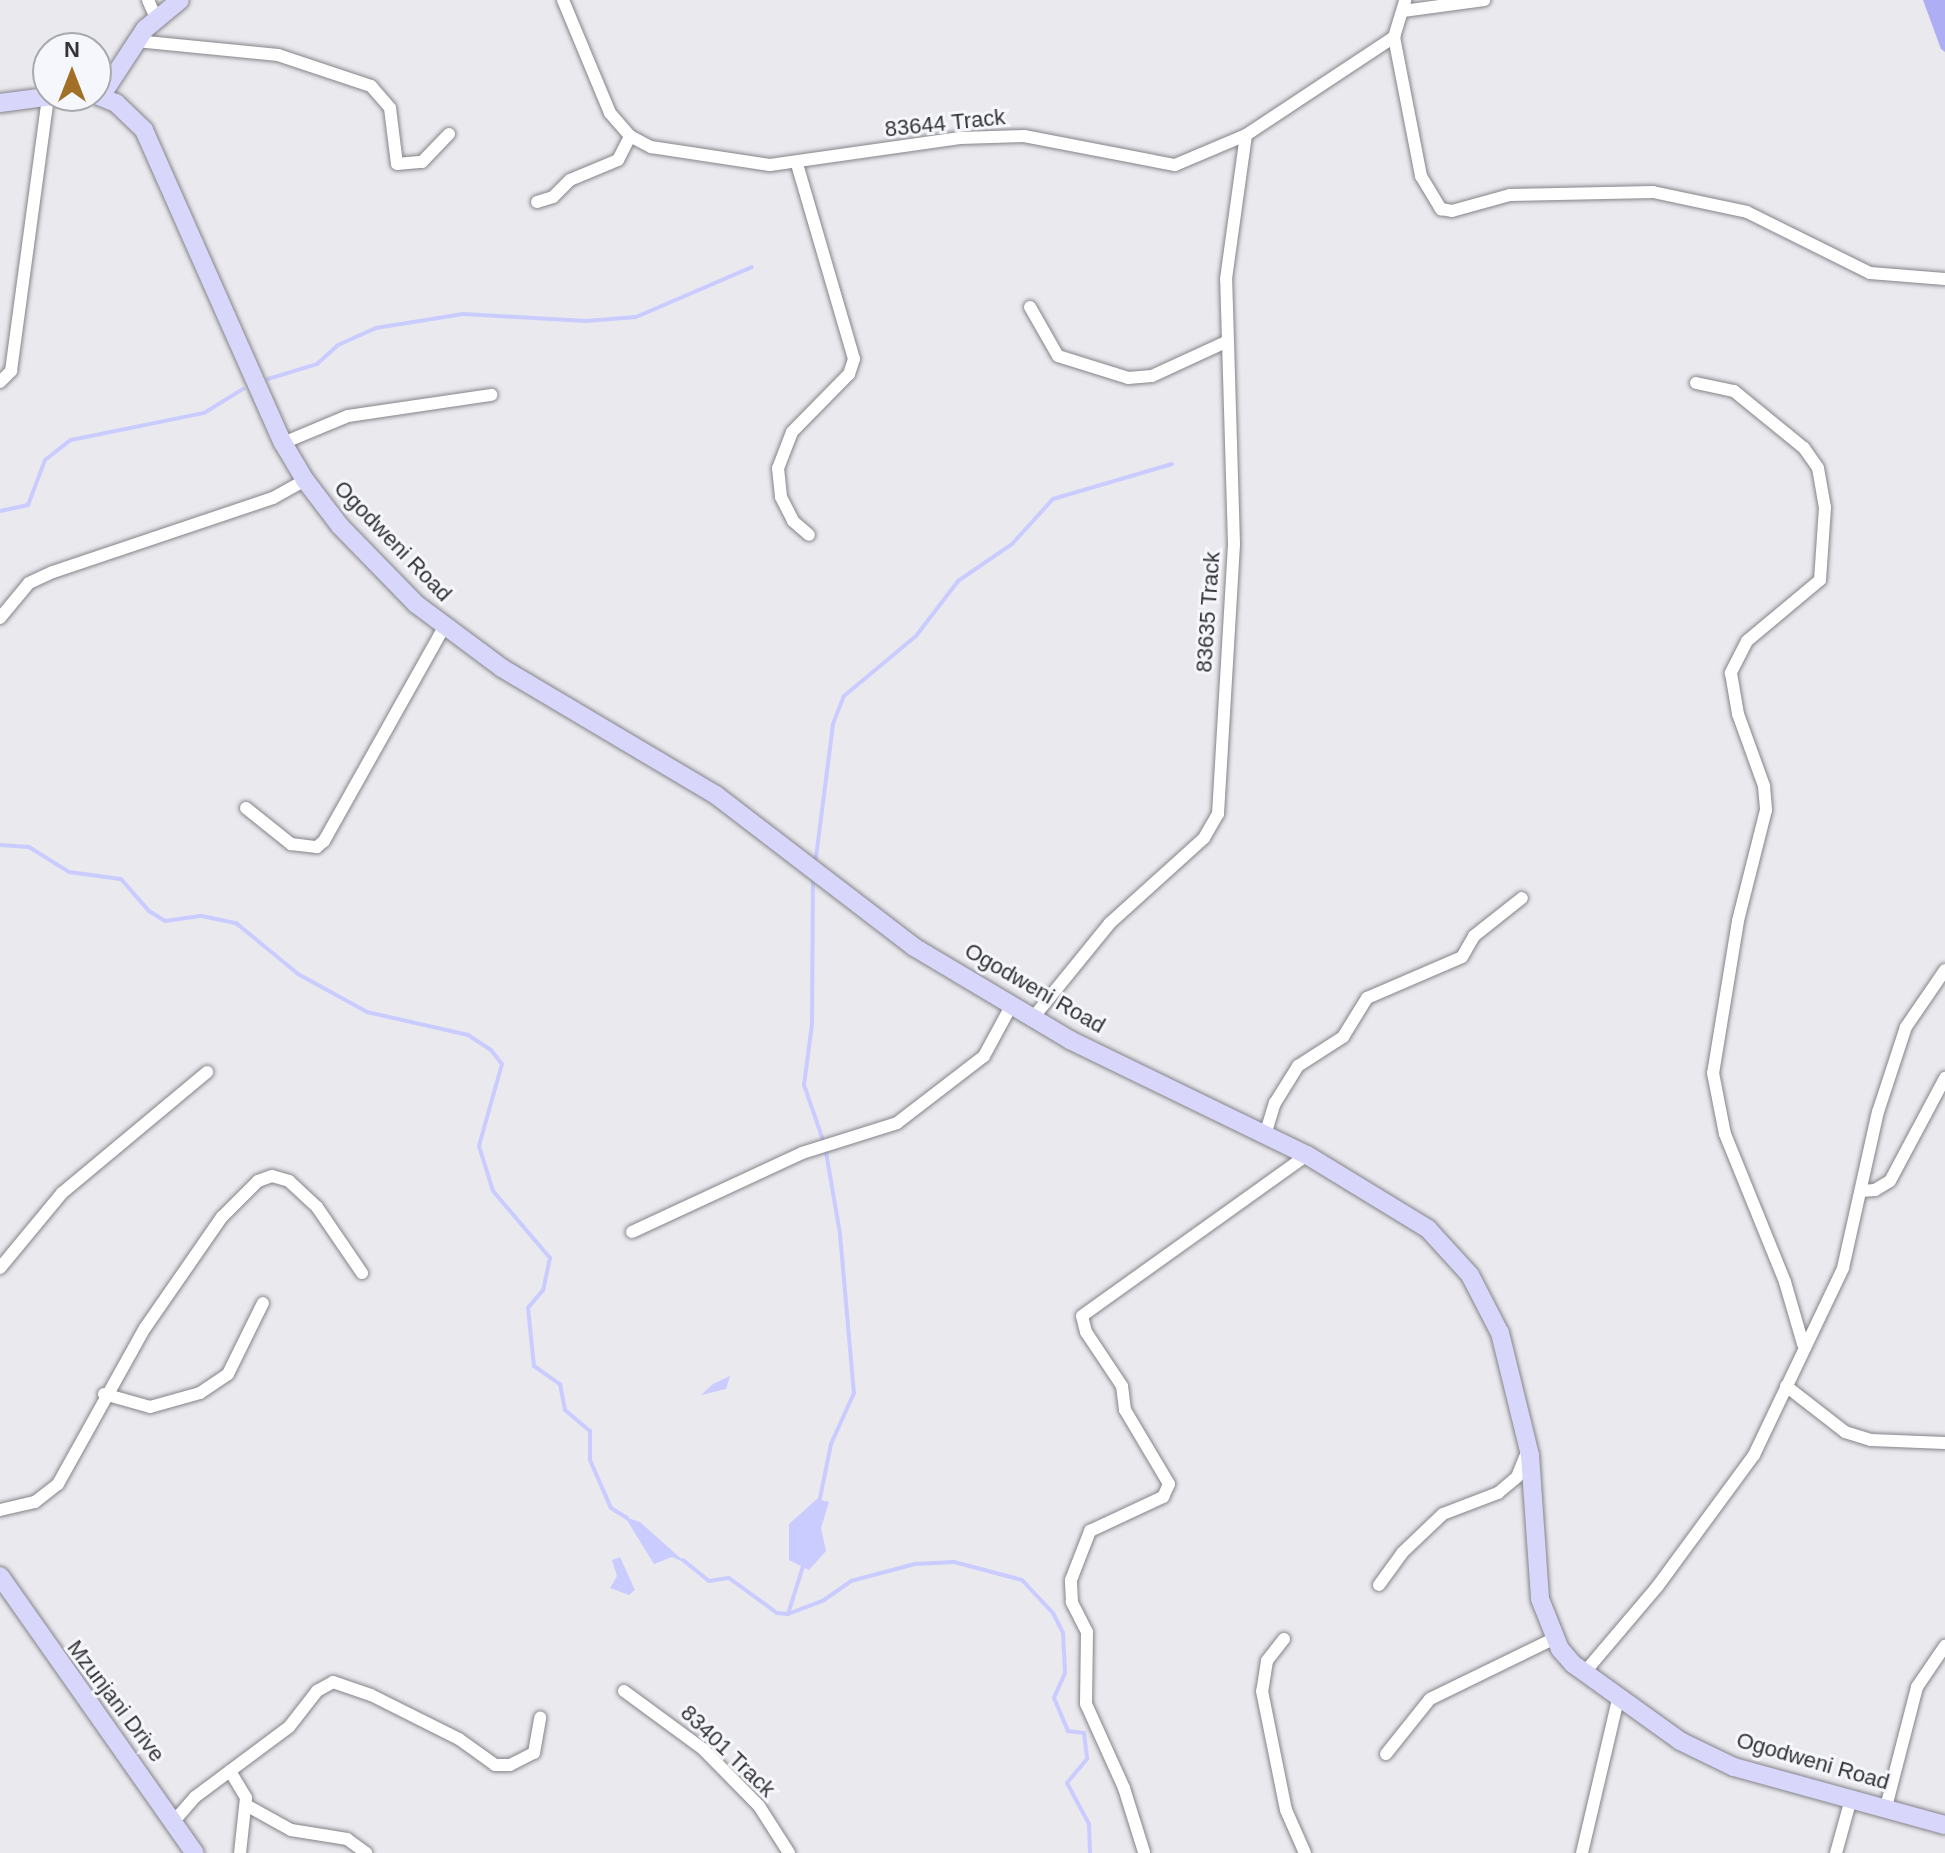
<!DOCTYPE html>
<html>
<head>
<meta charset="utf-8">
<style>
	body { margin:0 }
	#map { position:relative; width:1945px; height:1853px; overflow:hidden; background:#e9e9ee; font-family:Arial,sans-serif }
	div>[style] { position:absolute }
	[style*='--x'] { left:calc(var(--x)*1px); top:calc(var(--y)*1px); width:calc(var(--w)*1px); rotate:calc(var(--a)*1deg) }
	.green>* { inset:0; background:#adaef3 }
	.water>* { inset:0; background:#caccff }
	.stream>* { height:4px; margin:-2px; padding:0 2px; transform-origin:2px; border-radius:2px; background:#caccff }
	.roads { filter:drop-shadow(0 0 2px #848489) drop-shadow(0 0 2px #848489) }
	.street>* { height:12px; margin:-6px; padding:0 6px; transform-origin:6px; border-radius:6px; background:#fff }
	.secondary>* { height:18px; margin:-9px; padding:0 9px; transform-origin:9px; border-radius:9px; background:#d8d6fa }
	span { translate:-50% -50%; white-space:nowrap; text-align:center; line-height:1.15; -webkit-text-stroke:6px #f6f7fc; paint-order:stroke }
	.street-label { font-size:22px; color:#343436 }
	.north { position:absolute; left:32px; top:32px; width:80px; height:80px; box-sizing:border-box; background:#f6f7fc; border:2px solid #a8a9ad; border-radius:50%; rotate:0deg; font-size:22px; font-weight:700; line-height:32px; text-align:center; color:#343436 }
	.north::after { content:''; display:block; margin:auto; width:28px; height:36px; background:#a16f25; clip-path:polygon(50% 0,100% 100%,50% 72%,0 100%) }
</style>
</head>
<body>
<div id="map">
	<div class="green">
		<i style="clip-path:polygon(1923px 0,1945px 0,1945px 52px,1941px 49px)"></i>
	</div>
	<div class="water">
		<i style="clip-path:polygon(730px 1376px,726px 1389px,701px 1395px,713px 1384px)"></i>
		<i style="clip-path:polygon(817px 1499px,829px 1502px,821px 1528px,826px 1551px,809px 1570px,789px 1560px,789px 1524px)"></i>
		<i style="clip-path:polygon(625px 1517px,640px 1522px,686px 1563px,672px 1557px,654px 1564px)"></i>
		<i style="clip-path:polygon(620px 1557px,635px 1590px,629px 1595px,610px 1588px,617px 1576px,612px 1560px)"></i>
	</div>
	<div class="stream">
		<i style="--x:268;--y:379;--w:51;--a:-17"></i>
		<i style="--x:317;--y:364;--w:28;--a:-42"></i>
		<i style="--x:338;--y:345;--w:42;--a:-24.1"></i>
		<i style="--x:376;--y:328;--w:88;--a:-9.1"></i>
		<i style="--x:463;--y:314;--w:123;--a:3.3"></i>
		<i style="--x:586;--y:321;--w:50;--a:-4.6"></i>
		<i style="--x:636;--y:317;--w:126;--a:-23.3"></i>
		<i style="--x:0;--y:511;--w:29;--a:-12"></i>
		<i style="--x:28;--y:505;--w:48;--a:-69.3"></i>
		<i style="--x:45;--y:460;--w:33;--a:-38"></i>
		<i style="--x:71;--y:440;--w:136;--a:-11.5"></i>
		<i style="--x:204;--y:413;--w:46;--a:-31.6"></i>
		<i style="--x:0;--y:845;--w:29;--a:4"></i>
		<i style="--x:29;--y:847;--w:47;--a:32"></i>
		<i style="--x:69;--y:872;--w:52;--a:7.7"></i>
		<i style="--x:121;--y:879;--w:43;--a:48.8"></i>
		<i style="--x:149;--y:911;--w:19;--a:32"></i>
		<i style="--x:165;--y:921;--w:37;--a:-8"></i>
		<i style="--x:202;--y:916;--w:35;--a:12"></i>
		<i style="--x:236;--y:923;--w:80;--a:39.4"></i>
		<i style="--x:298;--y:974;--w:79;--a:28.8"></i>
		<i style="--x:367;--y:1012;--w:104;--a:12.8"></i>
		<i style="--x:468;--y:1035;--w:27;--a:33"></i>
		<i style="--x:491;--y:1050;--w:18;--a:52"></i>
		<i style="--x:502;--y:1064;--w:85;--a:105.7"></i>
		<i style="--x:479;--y:1146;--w:47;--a:72.7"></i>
		<i style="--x:493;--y:1191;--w:88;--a:49.6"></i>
		<i style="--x:550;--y:1258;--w:33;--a:102"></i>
		<i style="--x:543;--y:1290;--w:23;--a:130"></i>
		<i style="--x:528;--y:1308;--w:58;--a:84.1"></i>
		<i style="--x:534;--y:1366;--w:32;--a:35"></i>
		<i style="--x:560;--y:1384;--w:26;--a:79"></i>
		<i style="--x:565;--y:1410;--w:33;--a:40"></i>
		<i style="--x:590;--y:1431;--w:29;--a:90"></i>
		<i style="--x:590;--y:1460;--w:52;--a:66.4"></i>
		<i style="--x:611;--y:1508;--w:19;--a:32"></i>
		<i style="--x:815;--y:865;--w:142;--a:-82.7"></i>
		<i style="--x:833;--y:724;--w:30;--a:-69"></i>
		<i style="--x:844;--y:696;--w:94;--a:-39.8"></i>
		<i style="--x:916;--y:636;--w:69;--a:-52.6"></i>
		<i style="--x:958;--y:581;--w:65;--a:-34.4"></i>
		<i style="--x:1012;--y:544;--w:61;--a:-47.7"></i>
		<i style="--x:1053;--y:499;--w:124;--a:-16.4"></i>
		<i style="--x:813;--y:877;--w:147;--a:90.4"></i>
		<i style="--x:812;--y:1024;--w:62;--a:97.5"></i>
		<i style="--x:804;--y:1085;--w:65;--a:71"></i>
		<i style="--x:825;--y:1146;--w:89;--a:80.3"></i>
		<i style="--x:840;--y:1234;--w:160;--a:85"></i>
		<i style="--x:854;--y:1393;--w:56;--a:114.3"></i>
		<i style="--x:831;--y:1444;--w:60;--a:101.5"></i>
		<i style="--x:683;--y:1560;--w:33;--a:39"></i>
		<i style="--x:709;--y:1581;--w:20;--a:-9"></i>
		<i style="--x:729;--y:1578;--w:59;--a:36.1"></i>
		<i style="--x:777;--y:1613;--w:11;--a:5"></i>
		<i style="--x:788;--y:1614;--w:39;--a:-21"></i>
		<i style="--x:824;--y:1600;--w:33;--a:-35"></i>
		<i style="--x:851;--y:1581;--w:66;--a:-14.9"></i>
		<i style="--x:915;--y:1564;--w:39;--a:-3"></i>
		<i style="--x:954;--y:1562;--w:70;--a:14.8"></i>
		<i style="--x:1022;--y:1580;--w:45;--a:46.8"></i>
		<i style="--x:1053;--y:1613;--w:22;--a:63"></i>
		<i style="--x:1063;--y:1633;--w:40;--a:87.1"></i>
		<i style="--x:1065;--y:1673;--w:27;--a:114"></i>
		<i style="--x:1054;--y:1698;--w:36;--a:67"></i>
		<i style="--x:1068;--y:1731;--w:16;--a:7"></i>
		<i style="--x:1084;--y:1733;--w:26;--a:83"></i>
		<i style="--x:1087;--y:1759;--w:31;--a:130"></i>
		<i style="--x:1067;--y:1783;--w:47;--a:61.8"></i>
		<i style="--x:1089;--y:1824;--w:29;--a:88"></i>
		<i style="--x:788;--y:1614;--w:50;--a:-72.6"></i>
	</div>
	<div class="roads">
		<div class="street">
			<i style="--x:148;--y:0;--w:20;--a:66"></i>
			<i style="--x:563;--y:0;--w:122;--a:67.4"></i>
			<i style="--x:610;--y:113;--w:30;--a:49"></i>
			<i style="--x:630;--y:136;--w:24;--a:28"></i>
			<i style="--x:651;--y:147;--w:120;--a:8.6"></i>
			<i style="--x:770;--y:165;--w:192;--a:-8.1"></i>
			<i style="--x:960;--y:138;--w:64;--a:-1.8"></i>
			<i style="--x:1024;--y:136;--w:154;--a:10.9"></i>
			<i style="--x:1175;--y:165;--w:77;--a:-22.9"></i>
			<i style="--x:1246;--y:135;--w:178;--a:-33.5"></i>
			<i style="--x:1394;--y:37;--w:39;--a:-73"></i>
			<i style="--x:1403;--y:11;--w:82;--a:-7.7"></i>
			<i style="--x:1394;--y:37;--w:142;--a:79"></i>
			<i style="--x:1421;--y:176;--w:39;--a:59"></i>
			<i style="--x:1441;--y:209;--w:11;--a:10"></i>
			<i style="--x:1452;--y:211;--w:60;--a:-15.4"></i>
			<i style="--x:1510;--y:195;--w:143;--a:-1.2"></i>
			<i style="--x:1653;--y:192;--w:96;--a:12"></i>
			<i style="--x:1747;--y:212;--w:137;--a:26.4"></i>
			<i style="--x:1870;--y:273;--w:75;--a:4.6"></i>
			<i style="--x:136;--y:41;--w:143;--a:5.6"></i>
			<i style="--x:278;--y:55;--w:98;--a:18.4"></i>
			<i style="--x:371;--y:86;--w:29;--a:49"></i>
			<i style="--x:390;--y:108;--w:56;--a:82.9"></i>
			<i style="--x:397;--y:164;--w:25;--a:-5"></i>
			<i style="--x:422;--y:162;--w:39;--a:-46"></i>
			<i style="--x:797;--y:164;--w:203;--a:73.7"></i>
			<i style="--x:854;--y:359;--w:16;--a:108"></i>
			<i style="--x:849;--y:374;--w:81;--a:134.5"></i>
			<i style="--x:792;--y:432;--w:39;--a:111"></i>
			<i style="--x:778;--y:468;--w:29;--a:84"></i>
			<i style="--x:781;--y:497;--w:27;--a:63"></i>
			<i style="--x:793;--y:521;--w:21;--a:41"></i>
			<i style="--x:537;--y:202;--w:17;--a:-17"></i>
			<i style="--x:553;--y:197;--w:24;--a:-45"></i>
			<i style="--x:570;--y:180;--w:52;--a:-22.6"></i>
			<i style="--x:618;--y:160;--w:27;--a:-63"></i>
			<i style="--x:1030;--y:307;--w:56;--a:60.3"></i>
			<i style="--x:1058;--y:356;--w:73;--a:17.4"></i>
			<i style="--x:1128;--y:378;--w:24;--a:-5"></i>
			<i style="--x:1152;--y:376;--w:81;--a:-24.7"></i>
			<i style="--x:0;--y:382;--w:16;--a:-45"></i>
			<i style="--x:11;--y:371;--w:276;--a:-82.3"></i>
			<i style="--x:1696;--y:383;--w:39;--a:12"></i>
			<i style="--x:1734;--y:391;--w:90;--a:39.2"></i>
			<i style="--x:1804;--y:448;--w:24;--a:55"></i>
			<i style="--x:1818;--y:468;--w:40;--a:80"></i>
			<i style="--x:1825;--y:507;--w:73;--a:93.9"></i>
			<i style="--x:1820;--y:580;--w:95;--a:140.1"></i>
			<i style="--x:1747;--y:641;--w:36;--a:117"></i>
			<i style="--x:1731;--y:673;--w:42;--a:80.3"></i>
			<i style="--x:1738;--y:714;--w:77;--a:70.1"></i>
			<i style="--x:1764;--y:786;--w:24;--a:85"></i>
			<i style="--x:1766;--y:810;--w:114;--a:104.2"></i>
			<i style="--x:1738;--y:921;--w:154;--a:99.3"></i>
			<i style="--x:1713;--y:1073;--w:62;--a:78.9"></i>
			<i style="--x:1725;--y:1134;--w:160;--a:67.9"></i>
			<i style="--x:1785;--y:1282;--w:65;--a:73.8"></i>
			<i style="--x:283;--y:443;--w:70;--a:-22.6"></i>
			<i style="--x:348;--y:416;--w:145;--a:-8.4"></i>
			<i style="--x:0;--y:618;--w:45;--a:-50.4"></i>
			<i style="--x:29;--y:583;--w:26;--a:-25"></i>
			<i style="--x:53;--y:572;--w:232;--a:-18.6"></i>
			<i style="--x:273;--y:498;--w:37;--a:-29"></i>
			<i style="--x:246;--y:808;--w:58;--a:38.7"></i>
			<i style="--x:291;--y:844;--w:26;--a:7"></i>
			<i style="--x:317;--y:847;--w:9;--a:-41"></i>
			<i style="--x:324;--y:841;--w:245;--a:-60.7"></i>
			<i style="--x:1032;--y:1019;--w:124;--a:-50.9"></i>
			<i style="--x:1110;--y:923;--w:127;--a:-42.1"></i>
			<i style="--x:1204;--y:838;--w:28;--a:-60"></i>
			<i style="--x:1218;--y:814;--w:270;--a:-86.6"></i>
			<i style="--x:1234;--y:544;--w:265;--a:-91.7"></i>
			<i style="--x:1226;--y:279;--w:145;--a:-82.1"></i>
			<i style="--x:1265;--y:1135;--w:34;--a:-73"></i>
			<i style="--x:1275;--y:1103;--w:44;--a:-58.1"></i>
			<i style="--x:1298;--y:1066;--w:54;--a:-32.8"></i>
			<i style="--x:1343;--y:1037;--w:46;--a:-58.4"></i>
			<i style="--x:1367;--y:998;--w:103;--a:-23.3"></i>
			<i style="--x:1462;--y:957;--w:24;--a:-60"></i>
			<i style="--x:1474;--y:936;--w:61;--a:-38.4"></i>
			<i style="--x:1861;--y:1191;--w:14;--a:-4"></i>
			<i style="--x:1875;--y:1190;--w:17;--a:-31"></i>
			<i style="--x:1890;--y:1181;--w:117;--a:-61.9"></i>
			<i style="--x:632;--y:1232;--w:187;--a:-24.9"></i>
			<i style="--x:802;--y:1153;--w:100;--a:-17.5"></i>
			<i style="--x:897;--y:1123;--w:110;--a:-37.6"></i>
			<i style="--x:984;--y:1056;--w:57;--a:-61.6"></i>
			<i style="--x:0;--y:1268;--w:97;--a:-50.4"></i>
			<i style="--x:62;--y:1193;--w:189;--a:-39.8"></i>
			<i style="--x:1786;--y:1386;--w:75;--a:37.9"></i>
			<i style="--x:1845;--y:1432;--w:27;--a:17"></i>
			<i style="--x:1871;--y:1440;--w:74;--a:2.3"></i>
			<i style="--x:104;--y:1394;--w:48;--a:15.8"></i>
			<i style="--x:150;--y:1407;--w:52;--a:-15.6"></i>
			<i style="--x:200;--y:1393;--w:34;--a:-34"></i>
			<i style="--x:228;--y:1374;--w:79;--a:-63.8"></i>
			<i style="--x:0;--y:1510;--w:36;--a:-13"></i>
			<i style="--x:35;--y:1502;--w:29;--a:-38"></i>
			<i style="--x:58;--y:1484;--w:179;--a:-60.9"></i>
			<i style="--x:145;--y:1328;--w:135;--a:-55.3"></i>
			<i style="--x:222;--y:1217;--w:51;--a:-45"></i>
			<i style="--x:258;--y:1181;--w:15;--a:-20"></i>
			<i style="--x:272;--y:1176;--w:18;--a:16"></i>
			<i style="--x:289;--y:1181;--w:38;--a:43"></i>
			<i style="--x:317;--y:1207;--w:80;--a:55.7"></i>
			<i style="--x:1379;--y:1585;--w:39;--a:-54"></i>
			<i style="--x:1402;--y:1553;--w:57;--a:-43.6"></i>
			<i style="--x:1443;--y:1514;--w:59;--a:-20.9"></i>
			<i style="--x:1498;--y:1493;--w:25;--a:-40"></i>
			<i style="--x:1517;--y:1477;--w:27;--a:-68"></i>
			<i style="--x:1284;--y:1639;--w:28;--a:128"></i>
			<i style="--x:1267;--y:1661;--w:30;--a:99"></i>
			<i style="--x:1262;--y:1691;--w:121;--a:78.6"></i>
			<i style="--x:1286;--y:1810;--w:47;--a:66.2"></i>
			<i style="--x:1584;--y:1673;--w:113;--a:-49.7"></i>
			<i style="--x:1657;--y:1587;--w:164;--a:-53.7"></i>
			<i style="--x:1754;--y:1455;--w:207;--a:-64.5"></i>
			<i style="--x:1843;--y:1268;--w:160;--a:-77.4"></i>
			<i style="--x:1878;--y:1112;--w:89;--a:-71.8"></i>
			<i style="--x:1906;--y:1027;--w:69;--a:-55.6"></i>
			<i style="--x:624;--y:1691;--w:98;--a:36.3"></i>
			<i style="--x:703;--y:1749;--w:80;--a:45.5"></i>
			<i style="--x:759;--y:1806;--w:56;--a:57.4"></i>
			<i style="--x:1386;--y:1754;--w:70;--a:-51.3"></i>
			<i style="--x:1430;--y:1699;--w:139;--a:-26"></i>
			<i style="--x:230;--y:1771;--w:31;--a:59"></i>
			<i style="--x:246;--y:1798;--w:55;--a:96.2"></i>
			<i style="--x:246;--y:1805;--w:51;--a:29.1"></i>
			<i style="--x:291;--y:1830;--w:57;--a:9.1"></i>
			<i style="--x:347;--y:1839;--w:24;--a:36"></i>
			<i style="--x:1886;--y:1807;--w:124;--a:-75.5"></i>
			<i style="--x:1917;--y:1687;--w:50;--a:-55.7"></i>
			<i style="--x:175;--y:1820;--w:30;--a:-49"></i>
			<i style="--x:195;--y:1797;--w:117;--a:-36.7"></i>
			<i style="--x:289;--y:1727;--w:46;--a:-52.1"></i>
			<i style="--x:317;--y:1691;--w:18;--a:-29"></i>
			<i style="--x:333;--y:1682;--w:40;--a:18.9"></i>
			<i style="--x:371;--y:1695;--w:98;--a:26.6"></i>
			<i style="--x:459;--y:1739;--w:44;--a:35.8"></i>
			<i style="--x:495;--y:1765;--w:15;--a:0"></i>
			<i style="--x:510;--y:1765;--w:27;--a:-27"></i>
			<i style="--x:534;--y:1753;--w:36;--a:-80"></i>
			<i style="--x:1144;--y:1852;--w:67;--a:-107.4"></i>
			<i style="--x:1124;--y:1788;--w:92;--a:-114.3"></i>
			<i style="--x:1086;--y:1704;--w:72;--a:-89.2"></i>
			<i style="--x:1087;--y:1632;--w:34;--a:-117"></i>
			<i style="--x:1072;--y:1602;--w:22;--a:-93"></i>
			<i style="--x:1071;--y:1580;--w:53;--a:-68.8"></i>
			<i style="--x:1090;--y:1531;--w:81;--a:-25"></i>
			<i style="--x:1163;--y:1497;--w:14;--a:-65"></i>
			<i style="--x:1169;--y:1484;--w:86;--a:-120.7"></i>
			<i style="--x:1125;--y:1410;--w:24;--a:-97"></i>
			<i style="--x:1122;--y:1386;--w:65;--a:-123.7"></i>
			<i style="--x:1086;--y:1332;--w:16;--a:-104"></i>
			<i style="--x:1082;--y:1316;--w:277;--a:-35.6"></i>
			<i style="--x:1582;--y:1853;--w:157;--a:-76.8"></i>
			<i style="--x:1836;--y:1853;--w:56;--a:-74.5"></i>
		</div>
		<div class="secondary">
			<i style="--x:96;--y:95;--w:22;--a:22"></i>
			<i style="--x:116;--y:103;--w:39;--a:44"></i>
			<i style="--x:144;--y:130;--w:342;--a:66.1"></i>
			<i style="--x:283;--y:443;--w:43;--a:59.3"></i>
			<i style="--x:305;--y:480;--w:58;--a:52.7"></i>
			<i style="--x:340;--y:526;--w:109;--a:45.7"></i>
			<i style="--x:416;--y:604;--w:107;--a:36.7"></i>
			<i style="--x:502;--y:668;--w:249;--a:30.7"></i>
			<i style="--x:716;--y:795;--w:250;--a:37.5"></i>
			<i style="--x:914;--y:947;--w:182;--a:30.8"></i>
			<i style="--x:1070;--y:1040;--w:263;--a:25.9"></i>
			<i style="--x:1307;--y:1155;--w:142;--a:31.4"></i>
			<i style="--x:1428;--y:1229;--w:62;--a:47.6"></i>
			<i style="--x:1470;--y:1275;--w:65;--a:62.7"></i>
			<i style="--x:1500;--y:1333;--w:126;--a:76.2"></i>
			<i style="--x:1530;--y:1455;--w:144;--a:86"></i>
			<i style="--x:1540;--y:1599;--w:54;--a:68.2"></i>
			<i style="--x:1560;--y:1649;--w:20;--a:49"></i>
			<i style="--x:1573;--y:1664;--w:132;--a:35.7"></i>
			<i style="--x:1680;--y:1741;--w:60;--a:25.7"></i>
			<i style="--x:1734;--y:1767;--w:219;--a:15.4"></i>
			<i style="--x:101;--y:96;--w:80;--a:-56.7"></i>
			<i style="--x:145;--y:29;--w:45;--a:-39.6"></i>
			<i style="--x:0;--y:103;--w:53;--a:-7.5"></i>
			<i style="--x:0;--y:1576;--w:339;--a:54.9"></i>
		</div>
	</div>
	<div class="street-label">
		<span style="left:945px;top:123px;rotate:-6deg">83644 Track</span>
		<span style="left:393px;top:541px;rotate:46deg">Ogodweni Road</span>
		<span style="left:1208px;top:612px;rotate:-86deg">83635 Track</span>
		<span style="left:1035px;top:988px;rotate:30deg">Ogodweni Road</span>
		<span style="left:116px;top:1701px;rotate:53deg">Mzunjani Drive</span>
		<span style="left:728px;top:1751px;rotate:44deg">83401 Track</span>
		<span style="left:1813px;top:1761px;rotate:16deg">Ogodweni Road</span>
	</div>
	<div class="north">N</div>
</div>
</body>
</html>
